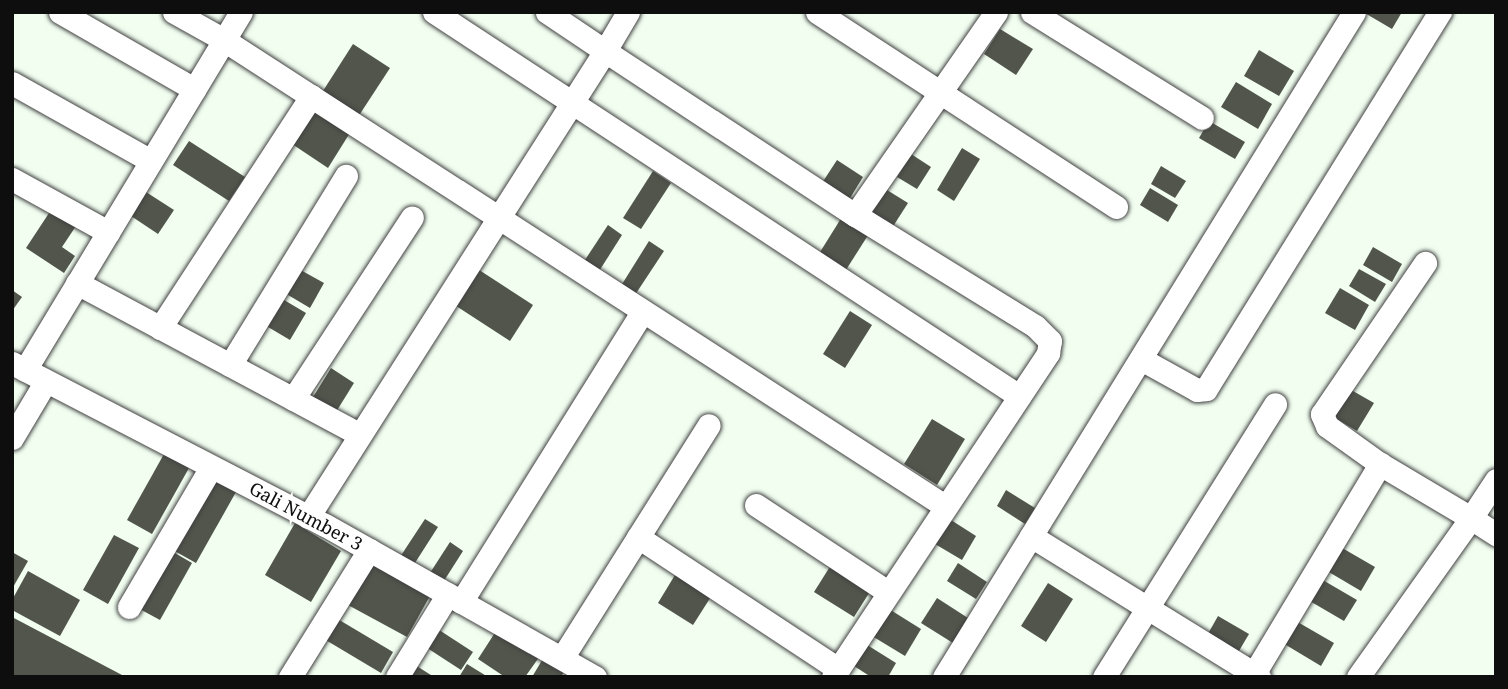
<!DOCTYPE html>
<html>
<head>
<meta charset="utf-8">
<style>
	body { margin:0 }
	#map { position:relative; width:1508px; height:689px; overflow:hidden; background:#f1fef0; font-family:"Noto Serif",serif }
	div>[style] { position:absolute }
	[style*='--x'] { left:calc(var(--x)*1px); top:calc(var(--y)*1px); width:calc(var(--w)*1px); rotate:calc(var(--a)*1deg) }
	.building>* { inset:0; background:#51554b }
	.roads { filter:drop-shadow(0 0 2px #414141) drop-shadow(0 0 2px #414141) }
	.minor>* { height:23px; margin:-11.5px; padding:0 11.5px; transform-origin:11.5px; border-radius:11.5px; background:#fff }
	span { translate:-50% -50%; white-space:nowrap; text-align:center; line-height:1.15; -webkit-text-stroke:7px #fff; paint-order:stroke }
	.street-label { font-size:18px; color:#0e0e0e }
	.frame { position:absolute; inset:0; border:14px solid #0e0e0e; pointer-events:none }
</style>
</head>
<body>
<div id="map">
	<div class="building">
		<i style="clip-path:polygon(1363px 12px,1402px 12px,1392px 29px)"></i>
		<i style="clip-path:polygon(1000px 29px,1033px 49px,1016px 75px,984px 54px)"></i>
		<i style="clip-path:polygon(353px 44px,390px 68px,358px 117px,321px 94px)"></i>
		<i style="clip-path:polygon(1259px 50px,1294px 71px,1279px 96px,1244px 76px)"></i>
		<i style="clip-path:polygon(1236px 82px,1272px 104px,1258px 129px,1221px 107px)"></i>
		<i style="clip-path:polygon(314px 103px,353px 128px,328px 168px,289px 142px)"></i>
		<i style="clip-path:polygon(1209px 121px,1245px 142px,1235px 159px,1199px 138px)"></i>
		<i style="clip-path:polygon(189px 141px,245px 177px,229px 201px,173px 165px)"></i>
		<i style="clip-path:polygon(962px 148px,980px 159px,954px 201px,937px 190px)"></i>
		<i style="clip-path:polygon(911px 154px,931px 167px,917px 189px,897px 177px)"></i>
		<i style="clip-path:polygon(837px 160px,863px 177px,847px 203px,820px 186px)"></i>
		<i style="clip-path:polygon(1161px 166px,1186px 181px,1175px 198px,1151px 184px)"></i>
		<i style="clip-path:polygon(653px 171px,671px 183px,641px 229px,623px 218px)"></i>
		<i style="clip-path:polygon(1150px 188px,1178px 205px,1168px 222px,1140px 205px)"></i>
		<i style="clip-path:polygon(887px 190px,908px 203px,892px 228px,871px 214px)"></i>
		<i style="clip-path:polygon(146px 192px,174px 210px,158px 234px,131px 216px)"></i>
		<i style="clip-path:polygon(51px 210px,76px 226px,62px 247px,75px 256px,64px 273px,26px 248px)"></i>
		<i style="clip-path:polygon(845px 212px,872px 229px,844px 273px,817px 257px)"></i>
		<i style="clip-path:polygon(608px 225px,622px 235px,596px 276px,581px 266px)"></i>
		<i style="clip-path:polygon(649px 241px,664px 251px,633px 298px,619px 289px)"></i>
		<i style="clip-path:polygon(1373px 247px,1402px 264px,1392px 282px,1363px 265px)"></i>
		<i style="clip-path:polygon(473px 266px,533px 305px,510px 341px,450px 302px)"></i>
		<i style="clip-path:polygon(297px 268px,324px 283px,310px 308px,283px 292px)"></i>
		<i style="clip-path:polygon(1359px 269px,1386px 284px,1375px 302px,1349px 286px)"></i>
		<i style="clip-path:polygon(1340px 288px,1369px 305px,1355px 330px,1325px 313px)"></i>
		<i style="clip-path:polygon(12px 290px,22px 297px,12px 311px)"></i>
		<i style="clip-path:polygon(279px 297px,306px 313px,290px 340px,263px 324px)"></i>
		<i style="clip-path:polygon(850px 311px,872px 325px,845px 368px,823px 354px)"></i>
		<i style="clip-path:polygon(331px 368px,354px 383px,336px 412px,313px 397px)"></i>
		<i style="clip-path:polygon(1346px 387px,1374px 403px,1357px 431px,1330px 415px)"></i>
		<i style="clip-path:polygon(932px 419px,965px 439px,937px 485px,904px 464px)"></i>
		<i style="clip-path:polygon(164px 454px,189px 468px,152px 534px,127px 520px)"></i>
		<i style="clip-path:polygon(210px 478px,236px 492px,196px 563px,171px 549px)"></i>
		<i style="clip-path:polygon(1006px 490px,1035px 508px,1025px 524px,997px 506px)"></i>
		<i style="clip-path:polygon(425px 519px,438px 527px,413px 566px,400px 557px)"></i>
		<i style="clip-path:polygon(951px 520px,976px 536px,962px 560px,935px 544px)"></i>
		<i style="clip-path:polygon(295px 523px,341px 551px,311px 602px,265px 575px)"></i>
		<i style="clip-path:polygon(114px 535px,139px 548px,108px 604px,83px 590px)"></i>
		<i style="clip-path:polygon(450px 542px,463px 551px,442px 584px,428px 576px)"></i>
		<i style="clip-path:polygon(1337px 545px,1375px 567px,1361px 591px,1322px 568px)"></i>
		<i style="clip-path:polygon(168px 549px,192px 563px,160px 620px,136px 607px)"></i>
		<i style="clip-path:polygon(12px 552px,28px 561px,12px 589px)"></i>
		<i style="clip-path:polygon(371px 563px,430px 596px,407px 637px,348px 605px)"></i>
		<i style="clip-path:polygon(958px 563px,987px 582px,976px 599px,947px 581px)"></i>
		<i style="clip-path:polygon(831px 565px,871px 590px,854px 617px,814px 592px)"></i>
		<i style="clip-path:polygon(678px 570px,714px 592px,693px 625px,658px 603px)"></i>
		<i style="clip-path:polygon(28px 571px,80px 600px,60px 636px,12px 610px,12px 600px)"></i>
		<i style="clip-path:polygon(1321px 579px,1357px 600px,1344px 621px,1308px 600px)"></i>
		<i style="clip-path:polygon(1048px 583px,1073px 599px,1046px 642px,1021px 626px)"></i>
		<i style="clip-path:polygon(937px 598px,968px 618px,953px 643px,921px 623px)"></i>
		<i style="clip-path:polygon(889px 609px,921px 629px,905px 656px,872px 636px)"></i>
		<i style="clip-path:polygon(1218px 616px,1249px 634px,1236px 656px,1205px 639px)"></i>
		<i style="clip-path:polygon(12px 617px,122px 675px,121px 677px,12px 677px)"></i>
		<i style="clip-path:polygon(1289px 617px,1334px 643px,1321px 666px,1276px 639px)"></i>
		<i style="clip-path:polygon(336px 618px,393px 652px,381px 673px,324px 639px)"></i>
		<i style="clip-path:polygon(433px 626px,473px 652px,461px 670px,421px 644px)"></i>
		<i style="clip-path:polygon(498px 628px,540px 656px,525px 677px,505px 677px,478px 659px)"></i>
		<i style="clip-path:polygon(864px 643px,896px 663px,888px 677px,871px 677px,851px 664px)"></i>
		<i style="clip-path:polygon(544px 657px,565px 670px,561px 677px,532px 677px)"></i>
		<i style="clip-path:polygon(412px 663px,434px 677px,404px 677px)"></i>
		<i style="clip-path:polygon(467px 664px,488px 677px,459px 677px)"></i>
	</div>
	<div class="roads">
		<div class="minor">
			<i style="--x:60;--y:12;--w:155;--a:29.9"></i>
			<i style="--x:174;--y:12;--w:57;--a:29.2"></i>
			<i style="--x:224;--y:40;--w:858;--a:32.88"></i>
			<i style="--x:434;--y:12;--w:700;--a:33.28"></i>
			<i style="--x:628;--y:12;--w:45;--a:120.5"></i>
			<i style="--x:605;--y:51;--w:299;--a:33.3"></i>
			<i style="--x:817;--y:12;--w:357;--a:33.1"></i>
			<i style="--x:1032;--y:12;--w:200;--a:31.9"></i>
			<i style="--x:12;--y:83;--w:159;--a:29.3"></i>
			<i style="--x:12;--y:179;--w:110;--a:28.9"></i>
			<i style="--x:77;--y:283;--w:321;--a:28.2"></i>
			<i style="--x:160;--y:328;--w:277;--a:-56.9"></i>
			<i style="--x:1141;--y:359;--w:64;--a:29"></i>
			<i style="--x:1197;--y:390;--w:9;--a:-6"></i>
			<i style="--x:1206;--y:389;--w:444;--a:-58.2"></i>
			<i style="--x:12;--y:363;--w:352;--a:27.4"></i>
			<i style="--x:325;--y:525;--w:310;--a:29.4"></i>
			<i style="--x:230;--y:365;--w:222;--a:-58.5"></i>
			<i style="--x:25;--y:370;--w:418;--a:-58.9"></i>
			<i style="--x:293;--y:399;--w:217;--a:-56.8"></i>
			<i style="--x:12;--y:438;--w:66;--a:-59.2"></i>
			<i style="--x:1380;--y:464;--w:65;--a:-144.4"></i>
			<i style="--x:1327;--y:426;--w:13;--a:-113"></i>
			<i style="--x:1322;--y:414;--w:183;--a:-55.7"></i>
			<i style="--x:1496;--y:480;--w:45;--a:123.3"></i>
			<i style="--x:1471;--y:518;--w:30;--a:33"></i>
			<i style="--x:756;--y:505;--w:158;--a:33.4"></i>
			<i style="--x:308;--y:517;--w:553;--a:-57.49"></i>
			<i style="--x:605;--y:51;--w:70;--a:-146.1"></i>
			<i style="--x:1031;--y:536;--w:268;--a:31.7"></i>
			<i style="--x:638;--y:537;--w:240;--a:33.4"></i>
			<i style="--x:461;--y:602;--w:343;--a:-58"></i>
			<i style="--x:129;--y:607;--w:162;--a:-59.6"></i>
			<i style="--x:562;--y:658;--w:275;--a:-57.8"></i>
			<i style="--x:290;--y:677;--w:150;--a:-58.1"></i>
			<i style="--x:397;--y:677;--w:97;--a:-58.4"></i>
			<i style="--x:833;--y:677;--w:389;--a:-56.4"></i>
			<i style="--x:1048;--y:353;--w:12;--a:-81"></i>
			<i style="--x:1050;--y:341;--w:21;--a:-135"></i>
			<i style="--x:1035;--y:326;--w:211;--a:-148.3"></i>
			<i style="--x:855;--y:215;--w:247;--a:-55.2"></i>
			<i style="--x:944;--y:677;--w:781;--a:-58.34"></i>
			<i style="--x:1104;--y:677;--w:322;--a:-57.9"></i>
			<i style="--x:1252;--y:677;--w:249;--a:-59"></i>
			<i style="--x:1380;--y:464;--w:106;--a:30.7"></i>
			<i style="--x:1471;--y:518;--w:195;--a:125.4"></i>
		</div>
	</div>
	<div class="street-label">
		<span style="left:306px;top:516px;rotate:28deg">Gali Number 3</span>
	</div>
	<div class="frame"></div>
</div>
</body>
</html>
